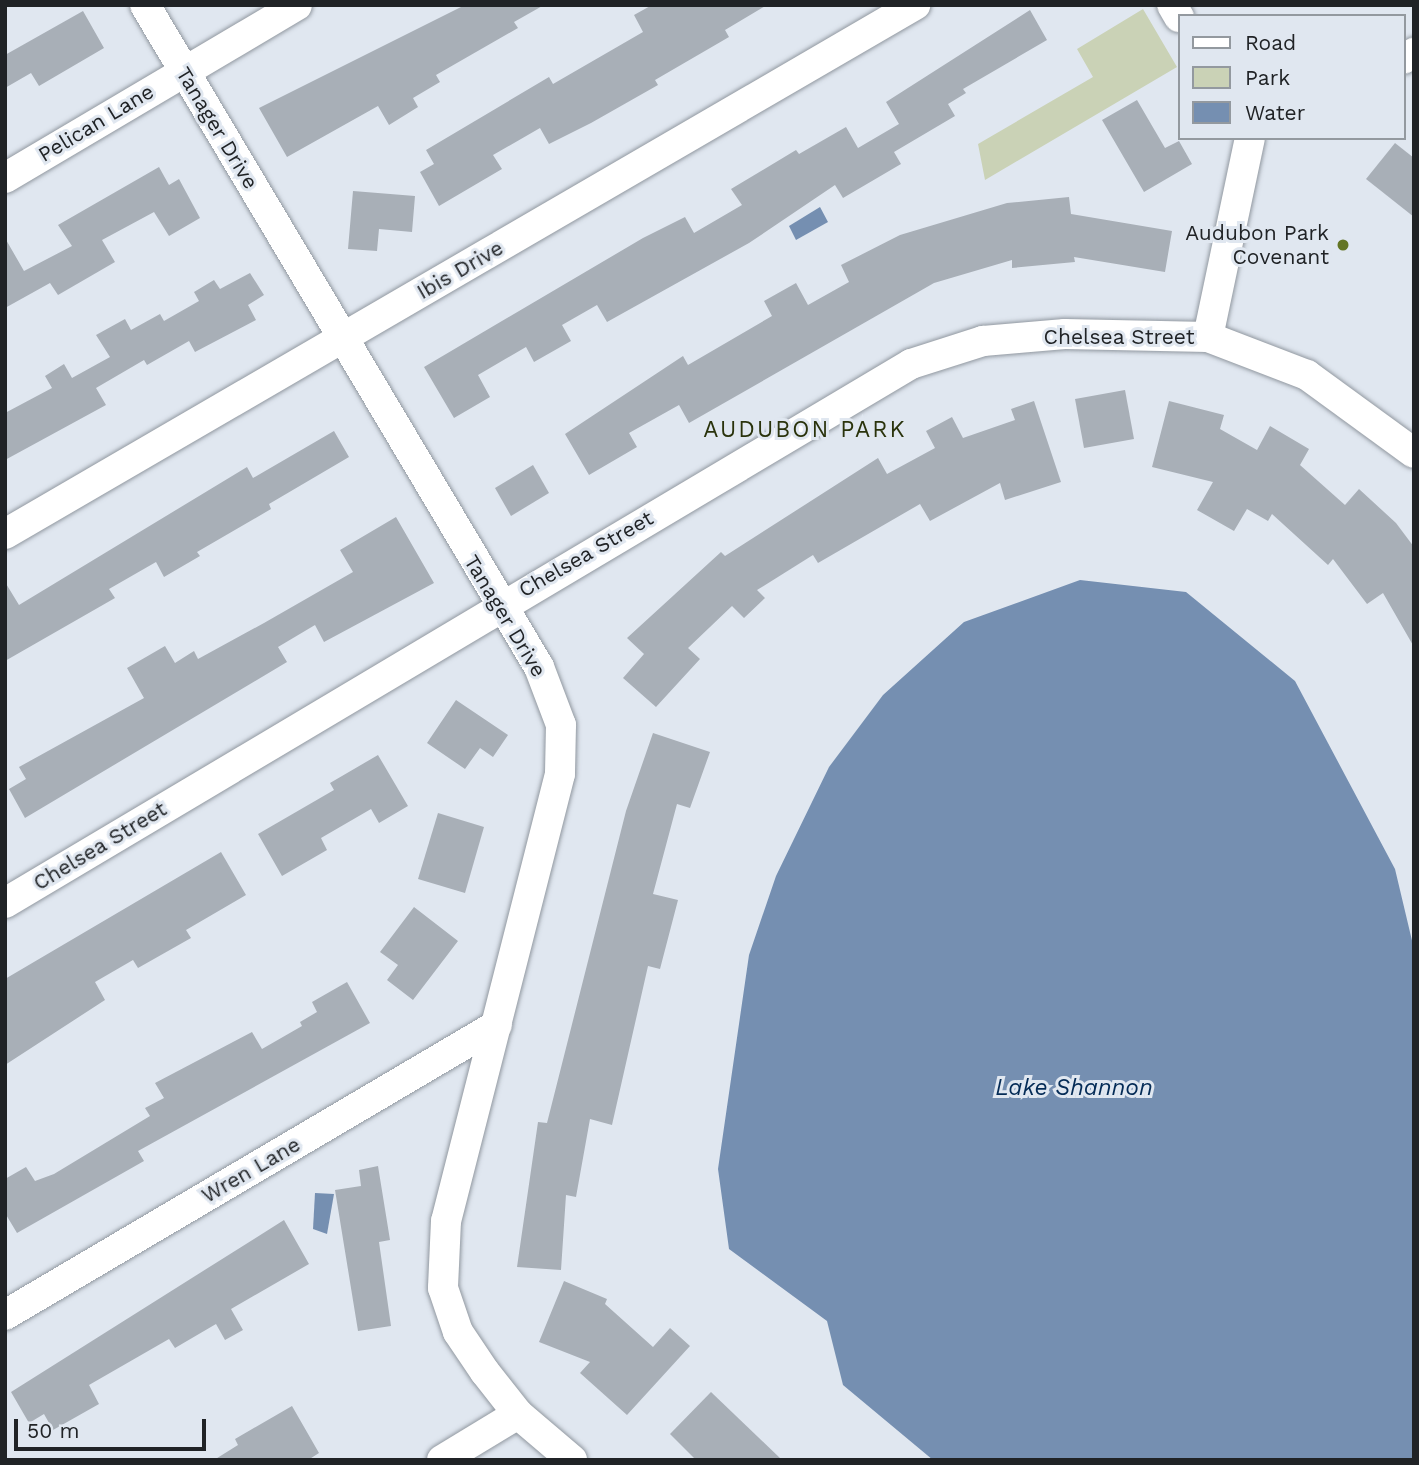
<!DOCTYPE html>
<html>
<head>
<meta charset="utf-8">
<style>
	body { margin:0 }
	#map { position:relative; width:1419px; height:1465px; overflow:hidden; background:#e0e7f0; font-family:"Work Sans",sans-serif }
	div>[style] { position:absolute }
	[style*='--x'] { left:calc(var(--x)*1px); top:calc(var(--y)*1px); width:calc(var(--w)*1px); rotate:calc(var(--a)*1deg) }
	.green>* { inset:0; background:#cad2b6 }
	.water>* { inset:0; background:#758fb1 }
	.building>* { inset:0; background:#a8afb7 }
	.roads { filter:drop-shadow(0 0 2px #9198a0) drop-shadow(0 0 2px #9198a0) }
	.street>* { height:30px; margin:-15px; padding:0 15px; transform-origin:15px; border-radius:15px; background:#fff }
	.dots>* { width:19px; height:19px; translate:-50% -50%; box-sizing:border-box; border:4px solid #e0e7f0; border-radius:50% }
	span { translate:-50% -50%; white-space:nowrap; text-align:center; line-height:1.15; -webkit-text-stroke:6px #e0e7f0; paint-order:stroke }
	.street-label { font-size:21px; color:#202326 }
	.poi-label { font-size:21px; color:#202326 }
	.right { translate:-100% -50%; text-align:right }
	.neighbourhood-label { font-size:23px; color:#2a330c; letter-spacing:2px }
	.water-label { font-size:23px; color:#042b56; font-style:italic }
	.frame { position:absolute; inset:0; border:7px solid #202326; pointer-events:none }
	.legend { position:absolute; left:1178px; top:14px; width:228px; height:126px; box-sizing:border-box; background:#e0e7f0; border:2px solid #93999f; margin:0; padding:9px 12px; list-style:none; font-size:21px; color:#202326 }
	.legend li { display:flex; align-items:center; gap:14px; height:35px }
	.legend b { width:35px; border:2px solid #93999f }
	.scale { position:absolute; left:14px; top:1419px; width:192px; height:32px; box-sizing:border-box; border:4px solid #202326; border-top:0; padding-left:9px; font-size:21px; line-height:24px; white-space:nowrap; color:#202326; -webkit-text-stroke:5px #e0e7f0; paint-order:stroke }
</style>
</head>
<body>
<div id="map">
	<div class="green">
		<i style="clip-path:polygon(1143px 9px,1177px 67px,985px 180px,978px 144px,1093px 77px,1077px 49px)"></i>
	</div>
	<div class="water">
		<i style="clip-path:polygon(820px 207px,828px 222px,796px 240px,789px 226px)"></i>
		<i style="clip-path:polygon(1080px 580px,1186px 592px,1295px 681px,1395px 869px,1414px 949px,1414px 1460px,933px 1460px,843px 1385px,827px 1321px,729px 1249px,718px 1169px,749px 955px,776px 876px,829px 767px,883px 695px,964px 622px)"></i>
		<i style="clip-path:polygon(315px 1193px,334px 1194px,327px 1234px,313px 1229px)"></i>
	</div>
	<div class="building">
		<i style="clip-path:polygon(465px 5px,544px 5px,514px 22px,518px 28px,436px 75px,440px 82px,413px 98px,418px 107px,389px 125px,378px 106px,287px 157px,259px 108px)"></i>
		<i style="clip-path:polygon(652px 5px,767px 5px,725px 30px,729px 37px,655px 80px,658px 85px,591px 123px,549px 144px,540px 128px,493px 155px,502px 169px,439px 206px,420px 172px,434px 164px,426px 150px,549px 77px,553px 84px,643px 32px,634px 15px)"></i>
		<i style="clip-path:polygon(1030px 10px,1047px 40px,963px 89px,966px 93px,948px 104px,955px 116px,894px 152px,901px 164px,843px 198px,835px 185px,749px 243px,607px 322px,597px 305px,562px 325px,571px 341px,534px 362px,526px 347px,478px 375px,490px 397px,454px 418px,424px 367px,643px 238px,685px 217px,694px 233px,742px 205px,731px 189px,796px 150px,799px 154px,846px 127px,858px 148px,899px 124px,886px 102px)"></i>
		<i style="clip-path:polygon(83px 11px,104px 48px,39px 86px,31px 73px,5px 88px,5px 55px)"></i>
		<i style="clip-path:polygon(1137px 100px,1165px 148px,1179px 141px,1192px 164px,1144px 192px,1102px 120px)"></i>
		<i style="clip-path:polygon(1395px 143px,1414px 158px,1414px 217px,1366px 179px)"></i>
		<i style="clip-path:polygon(159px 167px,169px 185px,179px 179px,200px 218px,169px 236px,154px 212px,102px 240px,115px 262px,58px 295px,50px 283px,5px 308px,5px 238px,24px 271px,72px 246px,58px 225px)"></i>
		<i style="clip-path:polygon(353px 191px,415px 196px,412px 232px,379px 229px,377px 251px,348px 249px)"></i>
		<i style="clip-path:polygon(1069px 197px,1071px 214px,1172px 231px,1165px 272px,1074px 257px,1075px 262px,1012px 268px,1012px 260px,934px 283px,689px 423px,679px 405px,629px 433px,637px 447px,589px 475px,565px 434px,683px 356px,688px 365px,772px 316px,764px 301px,796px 283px,808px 305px,849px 282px,841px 265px,900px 235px,1007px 203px)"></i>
		<i style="clip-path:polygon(250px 273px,264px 295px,248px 305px,256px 320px,195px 352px,189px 341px,147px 365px,144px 360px,96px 388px,106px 405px,5px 460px,5px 413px,52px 388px,45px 376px,64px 364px,72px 378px,110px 357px,96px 335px,125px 319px,131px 330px,160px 314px,164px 321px,199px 301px,194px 292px,214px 280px,220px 289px)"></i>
		<i style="clip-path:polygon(1125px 390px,1134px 439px,1084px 448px,1075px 399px)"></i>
		<i style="clip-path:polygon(1034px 401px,1061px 482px,1005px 500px,1000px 483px,930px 521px,920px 504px,818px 563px,813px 555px,757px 590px,765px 598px,744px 618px,732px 606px,688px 648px,700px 659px,656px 707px,623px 678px,644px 654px,627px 638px,721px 552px,725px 556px,878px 458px,887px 474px,935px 448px,926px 431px,952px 417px,963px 438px,1015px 420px,1011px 409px)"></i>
		<i style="clip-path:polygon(1169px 401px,1224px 415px,1220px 429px,1257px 450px,1270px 426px,1309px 449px,1300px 465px,1345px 505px,1359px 489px,1396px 523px,1414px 547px,1414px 647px,1383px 593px,1367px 604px,1333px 559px,1328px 565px,1272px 514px,1268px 521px,1247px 509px,1234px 531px,1197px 510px,1213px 482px,1152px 467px)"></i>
		<i style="clip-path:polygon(334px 431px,349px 457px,269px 504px,271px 509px,197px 552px,200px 556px,164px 577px,156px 562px,109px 589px,115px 598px,5px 661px,5px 582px,19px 605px,247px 467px,253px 478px)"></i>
		<i style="clip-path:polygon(533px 465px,549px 493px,511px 516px,495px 488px)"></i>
		<i style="clip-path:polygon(396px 517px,434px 583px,324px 642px,315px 625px,278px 647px,287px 662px,25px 818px,9px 789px,26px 779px,19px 767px,144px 698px,127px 668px,165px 646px,175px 663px,194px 651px,198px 659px,264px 623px,353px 572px,340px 550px)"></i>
		<i style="clip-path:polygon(456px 700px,508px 735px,493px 757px,480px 748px,465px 769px,427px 743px)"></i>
		<i style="clip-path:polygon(653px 733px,710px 752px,690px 808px,677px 804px,653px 894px,678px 900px,660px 969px,648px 966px,612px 1125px,590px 1119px,576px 1197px,566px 1195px,561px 1270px,517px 1267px,538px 1122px,547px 1123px,626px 811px)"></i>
		<i style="clip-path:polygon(378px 755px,408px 806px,379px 823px,371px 809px,321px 838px,327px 850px,282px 876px,258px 834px,334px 790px,330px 783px)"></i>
		<i style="clip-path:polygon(438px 813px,484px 827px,465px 893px,418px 879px)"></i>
		<i style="clip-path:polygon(221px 852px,246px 895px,186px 930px,191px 938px,138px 968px,133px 960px,95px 982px,105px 1000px,5px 1065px,5px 979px)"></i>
		<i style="clip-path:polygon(414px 907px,458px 941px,413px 1000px,387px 980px,398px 965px,380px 952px)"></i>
		<i style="clip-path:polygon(347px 982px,370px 1023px,138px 1151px,144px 1161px,17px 1233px,5px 1213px,5px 1179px,26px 1167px,35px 1181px,54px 1174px,150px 1116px,145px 1108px,164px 1098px,155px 1083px,252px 1032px,262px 1049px,302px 1026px,300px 1022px,317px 1012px,312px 1002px)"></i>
		<i style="clip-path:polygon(378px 1166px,390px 1240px,379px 1242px,391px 1326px,358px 1331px,335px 1190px,361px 1186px,359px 1170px)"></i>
		<i style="clip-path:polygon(284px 1220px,309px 1264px,231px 1309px,243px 1330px,225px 1340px,216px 1324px,175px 1348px,169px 1339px,89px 1385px,99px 1404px,53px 1430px,44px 1414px,29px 1423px,11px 1392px)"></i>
		<i style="clip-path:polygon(564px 1281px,607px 1299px,605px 1304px,653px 1347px,670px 1328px,690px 1346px,627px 1415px,580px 1373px,590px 1362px,539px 1342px)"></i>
		<i style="clip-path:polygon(711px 1392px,782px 1460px,696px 1460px,670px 1434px)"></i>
		<i style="clip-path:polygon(292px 1406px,319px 1453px,308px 1460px,214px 1460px,238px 1445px,235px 1439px)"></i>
	</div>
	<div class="roads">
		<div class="street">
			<i style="--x:145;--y:5;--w:770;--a:59.24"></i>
			<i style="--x:539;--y:667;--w:62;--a:69.2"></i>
			<i style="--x:561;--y:725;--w:49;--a:91.2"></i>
			<i style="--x:560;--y:774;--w:461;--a:104.3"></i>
			<i style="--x:446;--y:1221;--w:67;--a:92.6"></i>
			<i style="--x:443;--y:1288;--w:46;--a:71.2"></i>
			<i style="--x:458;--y:1332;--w:48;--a:56"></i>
			<i style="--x:485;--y:1372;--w:53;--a:51.8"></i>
			<i style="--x:518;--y:1414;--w:71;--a:40.4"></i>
			<i style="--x:1172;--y:5;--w:14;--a:60"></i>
			<i style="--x:1403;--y:59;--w:13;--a:-29"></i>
			<i style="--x:5;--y:178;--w:339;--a:-30.6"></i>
			<i style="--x:1208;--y:337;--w:203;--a:-78.1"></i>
			<i style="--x:5;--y:534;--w:1053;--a:-30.17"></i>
			<i style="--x:5;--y:903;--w:1054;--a:-30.75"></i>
			<i style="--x:911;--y:364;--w:76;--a:-17.7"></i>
			<i style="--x:983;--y:341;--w:82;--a:-4.9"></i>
			<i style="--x:1065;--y:334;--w:143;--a:1.2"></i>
			<i style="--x:1208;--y:337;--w:106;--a:21"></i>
			<i style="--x:1307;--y:375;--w:132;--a:36.1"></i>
			<i style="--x:5;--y:1315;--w:571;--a:-30.52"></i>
			<i style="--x:442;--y:1460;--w:89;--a:-31.2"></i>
		</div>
	</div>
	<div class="dots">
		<i style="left:1343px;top:245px;background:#637524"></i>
	</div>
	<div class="street-label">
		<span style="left:96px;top:123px;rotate:-31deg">Pelican Lane</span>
		<span style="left:217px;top:128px;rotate:59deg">Tanager Drive</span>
		<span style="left:460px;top:270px;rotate:-30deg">Ibis Drive</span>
		<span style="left:1119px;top:337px">Chelsea Street</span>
		<span style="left:586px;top:554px;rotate:-30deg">Chelsea Street</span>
		<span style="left:505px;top:616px;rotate:59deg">Tanager Drive</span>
		<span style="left:100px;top:846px;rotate:-31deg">Chelsea Street</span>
		<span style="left:251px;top:1170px;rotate:-30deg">Wren Lane</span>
	</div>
	<div class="poi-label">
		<span class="right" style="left:1329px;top:245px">Audubon Park<br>Covenant</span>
	</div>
	<div class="neighbourhood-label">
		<span style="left:805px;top:430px">AUDUBON PARK</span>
	</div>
	<div class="water-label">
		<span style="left:1074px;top:1088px">Lake Shannon</span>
	</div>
	<div class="frame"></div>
	<ul class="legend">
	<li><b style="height:9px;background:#fff"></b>Road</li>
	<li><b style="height:19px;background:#cad2b6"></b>Park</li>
	<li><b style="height:19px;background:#758fb1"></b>Water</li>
	</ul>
	<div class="scale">50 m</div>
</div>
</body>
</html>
